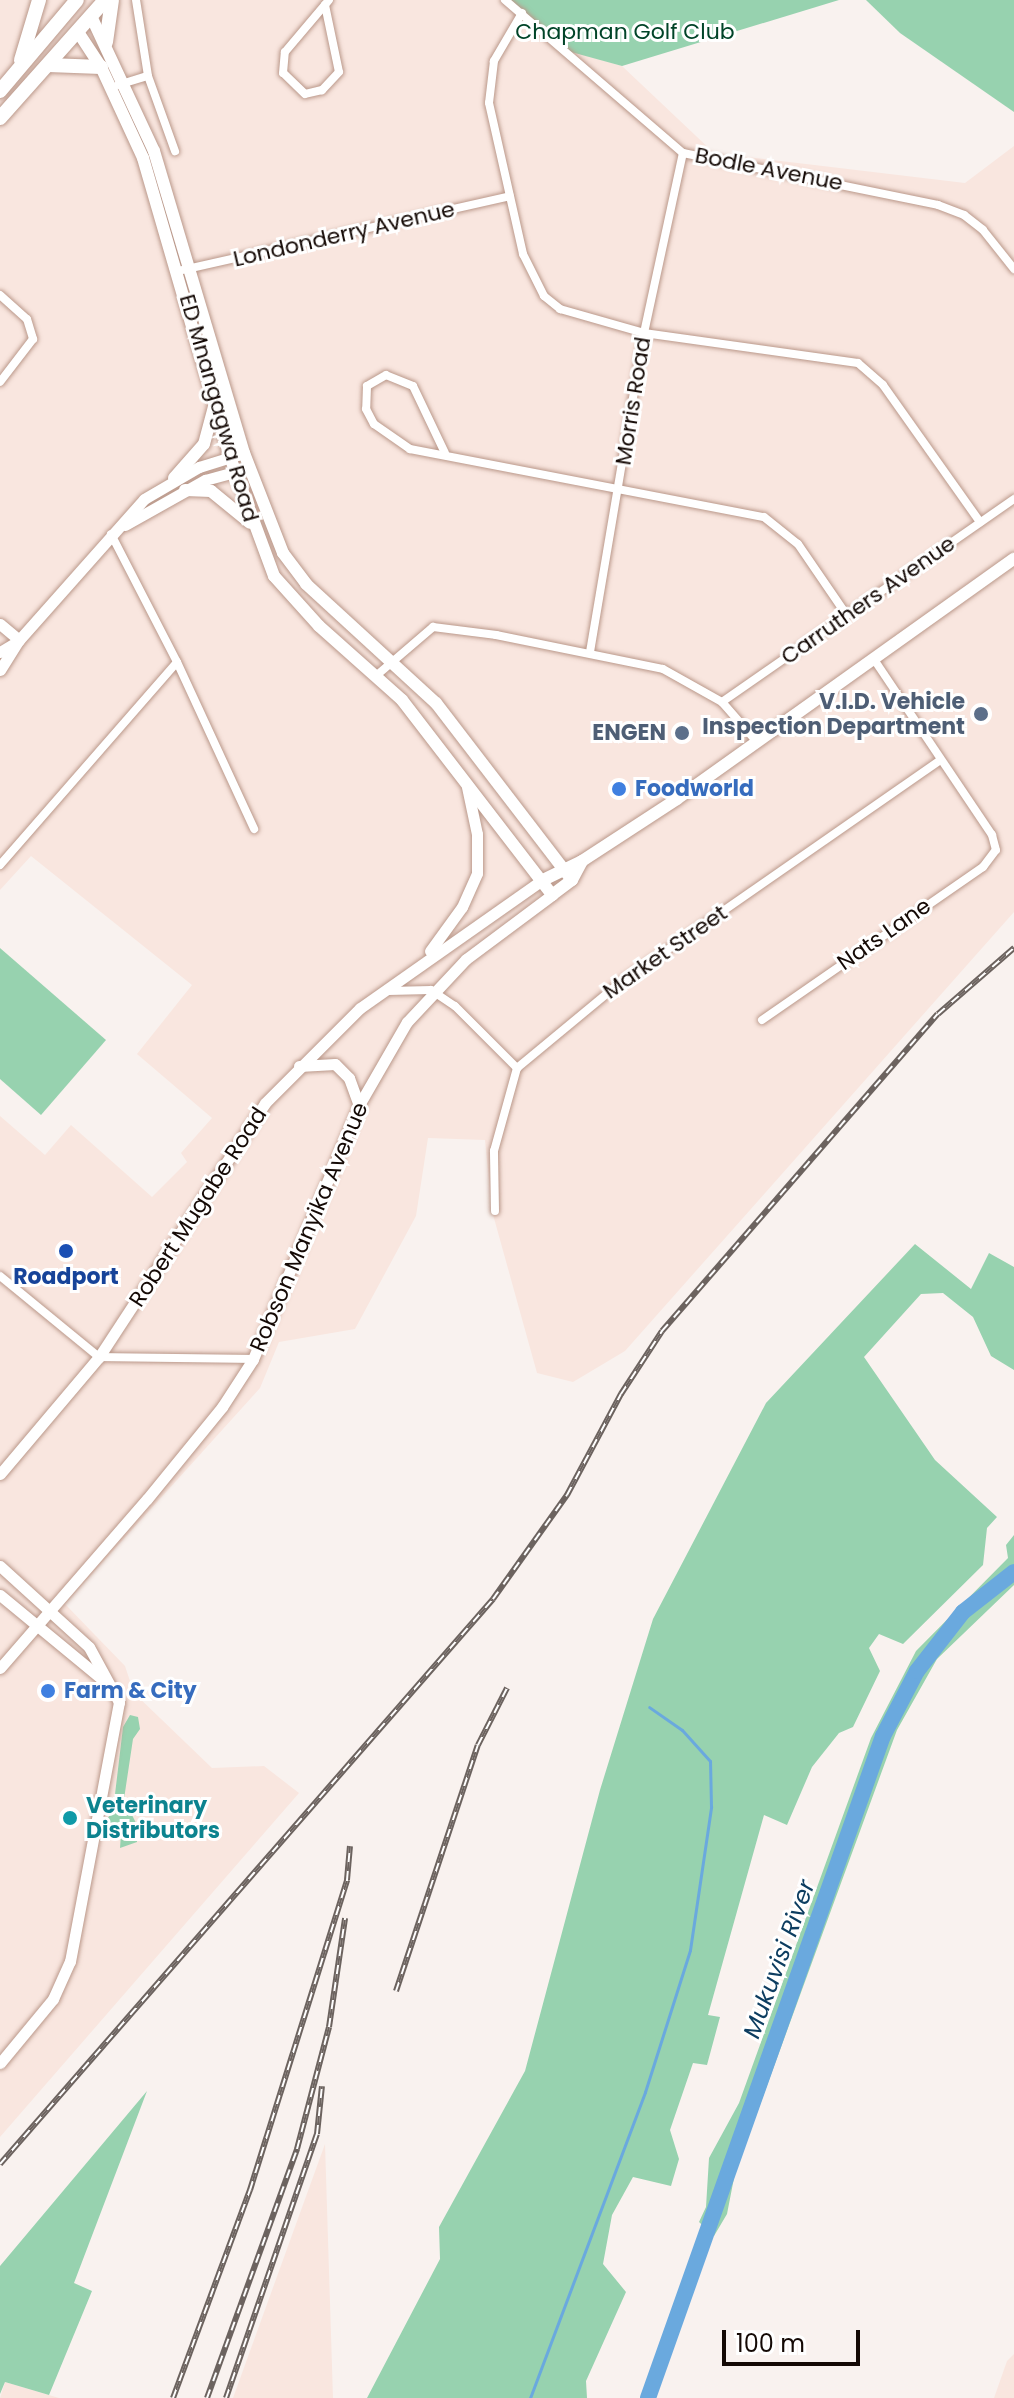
<!DOCTYPE html>
<html>
<head>
<meta charset="utf-8">
<style>
	body { margin:0 }
	#map { position:relative; width:1014px; height:2398px; overflow:hidden; background:#f9f2ef; font-family:Poppins,sans-serif }
	div>[style] { position:absolute }
	[style*='--x'] { left:calc(var(--x)*1px); top:calc(var(--y)*1px); width:calc(var(--w)*1px); rotate:calc(var(--a)*1deg) }
	.built>* { inset:0; background:#f9e6df }
	.green>* { inset:0; background:#97d2af }
	.stream>* { height:3px; margin:-1.5px; padding:0 1.5px; transform-origin:1.5px; border-radius:1.5px; background:#6aa9de }
	.river>* { height:16px; margin:-8px; padding:0 8px; transform-origin:8px; border-radius:8px; background:#6aa9de }
	.roads { filter:drop-shadow(0 0 2px #ba988a) drop-shadow(0 0 2px #ba988a) }
	.street>* { height:8px; margin:-4px; padding:0 4px; transform-origin:4px; border-radius:4px; background:#fff }
	.secondary>* { height:11px; margin:-5.5px; padding:0 5.5px; transform-origin:5.5px; border-radius:5.5px; background:#fff }
	.primary>* { height:12px; margin:-6px; padding:0 6px; transform-origin:6px; border-radius:6px; background:#fff }
	.highway>* { height:14px; margin:-7px; padding:0 7px; transform-origin:7px; border-radius:7px; background:#fff }
	.rail>* { height:6px; margin-top:-3px; transform-origin:0; background:repeating-linear-gradient(90deg,#fff 0 9px,#6c635f 0 18px); box-sizing:border-box; border-block:2px solid #6c635f }
	.dots>* { width:22px; height:22px; translate:-50% -50%; box-sizing:border-box; border:4px solid #fff; border-radius:50% }
	span { translate:-50% -50%; white-space:nowrap; text-align:center; line-height:1.15; -webkit-text-stroke:6px #fff; paint-order:stroke }
	.park-label { font-size:22px; color:#014428 }
	.street-label { font-size:22px; color:#140905 }
	.service-label { font-size:22px; color:#4e5e75; font-weight:700 }
	.right { translate:-100% -50%; text-align:right }
	.shop-label { font-size:22px; color:#366cbe; font-weight:700 }
	.left { translate:0 -50%; text-align:left }
	.transit-label { font-size:22px; color:#164399; font-weight:700 }
	.culture-label { font-size:22px; color:#0d838f; font-weight:700 }
	.water-label { font-size:24px; color:#0d3d60; font-style:italic }
	.scale { position:absolute; left:722px; top:2330px; width:138px; height:36px; box-sizing:border-box; border:4px solid #140905; border-top:0; padding-left:10px; font-size:24px; line-height:28px; white-space:nowrap; color:#140905; -webkit-text-stroke:6px #fff; paint-order:stroke }
</style>
</head>
<body>
<div id="map">
	<div class="built">
		<i style="clip-path:polygon(0 0,511px 0,571px 51px,622px 66px,714px 153px,965px 183px,1014px 146px,1014px 912px,625px 1351px,573px 1382px,537px 1373px,492px 1211px,485px 1140px,428px 1138px,416px 1216px,355px 1329px,279px 1342px,260px 1388px,65px 1604px,125px 1666px,134px 1693px,212px 1768px,264px 1766px,299px 1793px,0 2137px,0 1116px,45px 1155px,71px 1125px,152px 1197px,187px 1162px,181px 1153px,212px 1118px,137px 1054px,192px 985px,31px 856px,0 890px)"></i>
		<i style="clip-path:polygon(325px 2144px,333px 2398px,233px 2398px)"></i>
		<i style="clip-path:polygon(1014px 2354px,1014px 2398px,994px 2398px,1007px 2361px)"></i>
		<i style="clip-path:polygon(5px 2382px,59px 2398px,0 2398px)"></i>
	</div>
	<div class="green">
		<i style="clip-path:polygon(511px 0,839px 0,622px 66px,571px 52px)"></i>
		<i style="clip-path:polygon(866px 0,1014px 0,1014px 112px,900px 33px)"></i>
		<i style="clip-path:polygon(0 948px,106px 1040px,41px 1115px,0 1079px)"></i>
		<i style="clip-path:polygon(915px 1244px,971px 1289px,989px 1253px,1014px 1267px,1014px 1370px,991px 1356px,973px 1317px,943px 1293px,921px 1294px,864px 1357px,935px 1460px,997px 1517px,987px 1528px,983px 1565px,903px 1644px,879px 1634px,869px 1648px,880px 1671px,853px 1727px,839px 1733px,812px 1767px,787px 1825px,764px 1815px,708px 2015px,720px 2017px,707px 2065px,693px 2063px,670px 2130px,679px 2159px,671px 2186px,633px 2177px,612px 2215px,603px 2264px,626px 2292px,586px 2381px,587px 2398px,367px 2398px,440px 2259px,439px 2227px,525px 2071px,600px 1790px,653px 1619px,766px 1403px)"></i>
		<i style="clip-path:polygon(1014px 1535px,1014px 1585px,937px 1659px,897px 1730px,735px 2173px,727px 2214px,714px 2236px,699px 2222px,706px 2207px,709px 2158px,739px 2103px,871px 1738px,916px 1651px,1008px 1558px,1006px 1545px)"></i>
		<i style="clip-path:polygon(130px 1715px,138px 1717px,140px 1729px,133px 1739px,124px 1799px,138px 1827px,137px 1842px,120px 1848px,121px 1834px,107px 1819px,113px 1811px,123px 1727px)"></i>
		<i style="clip-path:polygon(147px 2091px,74px 2283px,92px 2291px,49px 2395px,5px 2382px,0 2394px,0 2266px)"></i>
	</div>
	<div class="stream">
		<i style="--x:530;--y:2398;--w:327;--a:-69.4"></i>
		<i style="--x:645;--y:2092;--w:149;--a:-72.4"></i>
		<i style="--x:690;--y:1950;--w:145;--a:-81.6"></i>
		<i style="--x:711;--y:1807;--w:46;--a:-91.2"></i>
		<i style="--x:710;--y:1761;--w:42;--a:-132.1"></i>
		<i style="--x:682;--y:1730;--w:40;--a:-145.1"></i>
	</div>
	<div class="river">
		<i style="--x:648;--y:2398;--w:702;--a:-70.46"></i>
		<i style="--x:883;--y:1736;--w:73;--a:-62.4"></i>
		<i style="--x:917;--y:1671;--w:75;--a:-52.1"></i>
		<i style="--x:963;--y:1612;--w:65;--a:-38.1"></i>
	</div>
	<div class="roads">
		<div class="street">
			<i style="--x:136;--y:0;--w:77;--a:81"></i>
			<i style="--x:148;--y:76;--w:80;--a:70.2"></i>
			<i style="--x:505;--y:0;--w:235;--a:40.7"></i>
			<i style="--x:683;--y:153;--w:260;--a:11.5"></i>
			<i style="--x:938;--y:205;--w:28;--a:21"></i>
			<i style="--x:964;--y:215;--w:24;--a:38"></i>
			<i style="--x:983;--y:230;--w:50;--a:51.5"></i>
			<i style="--x:325;--y:5;--w:68;--a:78.2"></i>
			<i style="--x:339;--y:72;--w:25;--a:133"></i>
			<i style="--x:322;--y:90;--w:17;--a:167"></i>
			<i style="--x:305;--y:94;--w:30;--a:-136"></i>
			<i style="--x:283;--y:73;--w:21;--a:-85"></i>
			<i style="--x:285;--y:52;--w:68;--a:-49.8"></i>
			<i style="--x:522;--y:13;--w:56;--a:120.3"></i>
			<i style="--x:494;--y:61;--w:42;--a:96.8"></i>
			<i style="--x:489;--y:103;--w:155;--a:77.3"></i>
			<i style="--x:523;--y:254;--w:47;--a:63.4"></i>
			<i style="--x:544;--y:296;--w:21;--a:39"></i>
			<i style="--x:560;--y:309;--w:87;--a:15.9"></i>
			<i style="--x:644;--y:333;--w:216;--a:8"></i>
			<i style="--x:858;--y:363;--w:33;--a:41"></i>
			<i style="--x:883;--y:385;--w:168;--a:54.7"></i>
			<i style="--x:118;--y:85;--w:31;--a:-17"></i>
			<i style="--x:178;--y:271;--w:340;--a:-12.7"></i>
			<i style="--x:0;--y:295;--w:36;--a:42"></i>
			<i style="--x:27;--y:319;--w:21;--a:73"></i>
			<i style="--x:33;--y:339;--w:54;--a:127.5"></i>
			<i style="--x:445;--y:453;--w:74;--a:-115.5"></i>
			<i style="--x:413;--y:386;--w:29;--a:-158"></i>
			<i style="--x:386;--y:375;--w:22;--a:150"></i>
			<i style="--x:367;--y:386;--w:23;--a:92"></i>
			<i style="--x:366;--y:409;--w:17;--a:62"></i>
			<i style="--x:374;--y:424;--w:44;--a:34.8"></i>
			<i style="--x:410;--y:449;--w:360;--a:10.9"></i>
			<i style="--x:764;--y:517;--w:43;--a:38.5"></i>
			<i style="--x:798;--y:544;--w:85;--a:55.6"></i>
			<i style="--x:590;--y:652;--w:324;--a:-80.4"></i>
			<i style="--x:644;--y:333;--w:184;--a:-77.8"></i>
			<i style="--x:177;--y:662;--w:184;--a:65.2"></i>
			<i style="--x:377;--y:675;--w:74;--a:-40.6"></i>
			<i style="--x:433;--y:627;--w:64;--a:7.2"></i>
			<i style="--x:496;--y:635;--w:170;--a:11.5"></i>
			<i style="--x:663;--y:669;--w:68;--a:29.2"></i>
			<i style="--x:722;--y:702;--w:53;--a:48.8"></i>
			<i style="--x:722;--y:702;--w:356;--a:-34.8"></i>
			<i style="--x:0;--y:865;--w:269;--a:-48.9"></i>
			<i style="--x:177;--y:662;--w:144;--a:-117.3"></i>
			<i style="--x:388;--y:991;--w:43;--a:-1.3"></i>
			<i style="--x:431;--y:990;--w:29;--a:34"></i>
			<i style="--x:455;--y:1006;--w:88;--a:45"></i>
			<i style="--x:762;--y:1020;--w:269;--a:-34.7"></i>
			<i style="--x:983;--y:867;--w:21;--a:-53"></i>
			<i style="--x:996;--y:850;--w:16;--a:-105"></i>
			<i style="--x:992;--y:835;--w:213;--a:-123.9"></i>
			<i style="--x:495;--y:1211;--w:60;--a:-91"></i>
			<i style="--x:494;--y:1151;--w:86;--a:-74.5"></i>
			<i style="--x:517;--y:1068;--w:135;--a:-39.6"></i>
			<i style="--x:621;--y:982;--w:389;--a:-34.8"></i>
			<i style="--x:0;--y:1276;--w:128;--a:39.3"></i>
			<i style="--x:99;--y:1357;--w:154;--a:0.7"></i>
		</div>
		<div class="secondary">
			<i style="--x:125;--y:525;--w:92;--a:-29.4"></i>
			<i style="--x:205;--y:480;--w:46;--a:-15.3"></i>
			<i style="--x:0;--y:624;--w:25;--a:40"></i>
			<i style="--x:0;--y:652;--w:21;--a:-31"></i>
			<i style="--x:0;--y:670;--w:36;--a:-58"></i>
			<i style="--x:19;--y:640;--w:188;--a:-48.4"></i>
			<i style="--x:144;--y:499;--w:64;--a:-30.2"></i>
			<i style="--x:199;--y:467;--w:47;--a:-17.3"></i>
			<i style="--x:430;--y:951;--w:54;--a:-54"></i>
			<i style="--x:462;--y:907;--w:37;--a:-66"></i>
			<i style="--x:477;--y:873;--w:39;--a:-90"></i>
			<i style="--x:477;--y:834;--w:48;--a:-102"></i>
			<i style="--x:299;--y:1066;--w:36;--a:-3"></i>
			<i style="--x:335;--y:1064;--w:20;--a:45"></i>
			<i style="--x:349;--y:1078;--w:29;--a:70"></i>
			<i style="--x:0;--y:1474;--w:153;--a:-49.8"></i>
			<i style="--x:99;--y:1357;--w:303;--a:-56.8"></i>
			<i style="--x:265;--y:1103;--w:134;--a:-45"></i>
			<i style="--x:360;--y:1008;--w:221;--a:-35.1"></i>
			<i style="--x:0;--y:1566;--w:120;--a:42.3"></i>
			<i style="--x:89;--y:1647;--w:63;--a:61.4"></i>
			<i style="--x:119;--y:1702;--w:264;--a:100.7"></i>
			<i style="--x:70;--y:1961;--w:42;--a:114.1"></i>
			<i style="--x:53;--y:1999;--w:83;--a:129.6"></i>
			<i style="--x:0;--y:1595;--w:141;--a:39.5"></i>
			<i style="--x:0;--y:1668;--w:224;--a:-49"></i>
			<i style="--x:147;--y:1499;--w:119;--a:-50.8"></i>
			<i style="--x:222;--y:1407;--w:57;--a:-57.1"></i>
			<i style="--x:253;--y:1359;--w:275;--a:-67.3"></i>
			<i style="--x:359;--y:1105;--w:96;--a:-60"></i>
			<i style="--x:407;--y:1022;--w:86;--a:-46.9"></i>
			<i style="--x:466;--y:959;--w:107;--a:-36.7"></i>
		</div>
		<div class="primary">
			<i style="--x:91;--y:16;--w:149;--a:65"></i>
			<i style="--x:154;--y:151;--w:315;--a:73.4"></i>
			<i style="--x:244;--y:453;--w:107;--a:68.7"></i>
			<i style="--x:283;--y:553;--w:39;--a:53"></i>
			<i style="--x:306;--y:584;--w:176;--a:42.5"></i>
			<i style="--x:436;--y:703;--w:223;--a:52.5"></i>
			<i style="--x:78;--y:32;--w:42;--a:56.7"></i>
			<i style="--x:101;--y:67;--w:100;--a:65.2"></i>
			<i style="--x:143;--y:158;--w:311;--a:73.8"></i>
			<i style="--x:230;--y:457;--w:127;--a:69.7"></i>
			<i style="--x:274;--y:576;--w:67;--a:48"></i>
			<i style="--x:319;--y:626;--w:111;--a:41.7"></i>
			<i style="--x:402;--y:700;--w:246;--a:52.4"></i>
			<i style="--x:552;--y:895;--w:25;--a:-37"></i>
			<i style="--x:572;--y:880;--w:21;--a:-62"></i>
			<i style="--x:174;--y:478;--w:45;--a:-48.6"></i>
			<i style="--x:204;--y:444;--w:39;--a:-75"></i>
			<i style="--x:185;--y:490;--w:26;--a:2"></i>
			<i style="--x:211;--y:491;--w:50;--a:39.4"></i>
			<i style="--x:541;--y:881;--w:46;--a:-26"></i>
			<i style="--x:582;--y:861;--w:113;--a:-33.1"></i>
			<i style="--x:677;--y:799;--w:414;--a:-35.5"></i>
		</div>
		<div class="highway">
			<i style="--x:106;--y:42;--w:42;--a:-81.9"></i>
			<i style="--x:21;--y:60;--w:63;--a:-73.3"></i>
			<i style="--x:48;--y:65;--w:53;--a:2.2"></i>
			<i style="--x:0;--y:91;--w:119;--a:-49.8"></i>
			<i style="--x:0;--y:118;--w:158;--a:-48.3"></i>
		</div>
	</div>
	<div class="rail">
		<i style="--x:396;--y:1991;--w:259;--a:-71.6"></i>
		<i style="--x:478;--y:1745;--w:64;--a:-63"></i>
		<i style="--x:0;--y:2164;--w:750;--a:-48.89"></i>
		<i style="--x:493;--y:1599;--w:128;--a:-54.6"></i>
		<i style="--x:567;--y:1495;--w:115;--a:-61.9"></i>
		<i style="--x:621;--y:1394;--w:75;--a:-56.9"></i>
		<i style="--x:662;--y:1331;--w:420;--a:-49"></i>
		<i style="--x:938;--y:1014;--w:101;--a:-41"></i>
		<i style="--x:173;--y:2398;--w:222;--a:-69.7"></i>
		<i style="--x:250;--y:2190;--w:325;--a:-72.6"></i>
		<i style="--x:347;--y:1880;--w:34;--a:-85"></i>
		<i style="--x:207;--y:2398;--w:265;--a:-70.1"></i>
		<i style="--x:297;--y:2149;--w:126;--a:-75.3"></i>
		<i style="--x:329;--y:2027;--w:110;--a:-81.6"></i>
		<i style="--x:226;--y:2398;--w:279;--a:-71"></i>
		<i style="--x:317;--y:2134;--w:48;--a:-84.1"></i>
	</div>
	<div class="dots">
		<i style="left:981px;top:714px;background:#5c6f8a"></i>
		<i style="left:682px;top:733px;background:#5c6f8a"></i>
		<i style="left:619px;top:789px;background:#3f7fe0"></i>
		<i style="left:66px;top:1251px;background:#1a4fb4"></i>
		<i style="left:48px;top:1691px;background:#3f7fe0"></i>
		<i style="left:70px;top:1818px;background:#0f9aa8"></i>
	</div>
	<div class="park-label">
		<span style="left:625px;top:32px">Chapman Golf Club</span>
	</div>
	<div class="street-label">
		<span style="left:769px;top:169px;rotate:11deg">Bodle Avenue</span>
		<span style="left:344px;top:234px;rotate:-13deg">Londonderry Avenue</span>
		<span style="left:633px;top:401px;rotate:-81deg">Morris Road</span>
		<span style="left:219px;top:408px;rotate:74deg">ED Mnangagwa Road</span>
		<span style="left:868px;top:600px;rotate:-35deg">Carruthers Avenue</span>
		<span style="left:884px;top:934px;rotate:-35deg">Nats Lane</span>
		<span style="left:665px;top:952px;rotate:-35deg">Market Street</span>
		<span style="left:198px;top:1207px;rotate:-57deg">Robert Mugabe Road</span>
		<span style="left:309px;top:1227px;rotate:-67deg">Robson Manyika Avenue</span>
	</div>
	<div class="service-label">
		<span class="right" style="left:965px;top:714px">V.I.D. Vehicle<br>Inspection Department</span>
		<span class="right" style="left:666px;top:733px">ENGEN</span>
	</div>
	<div class="shop-label">
		<span class="left" style="left:635px;top:789px">Foodworld</span>
		<span class="left" style="left:64px;top:1691px">Farm &amp; City</span>
	</div>
	<div class="transit-label">
		<span style="left:66px;top:1277px">Roadport</span>
	</div>
	<div class="culture-label">
		<span class="left" style="left:86px;top:1818px">Veterinary<br>Distributors</span>
	</div>
	<div class="water-label">
		<span style="left:779px;top:1959px;rotate:-70deg">Mukuvisi River</span>
	</div>
	<div class="scale">100 m</div>
</div>
</body>
</html>
